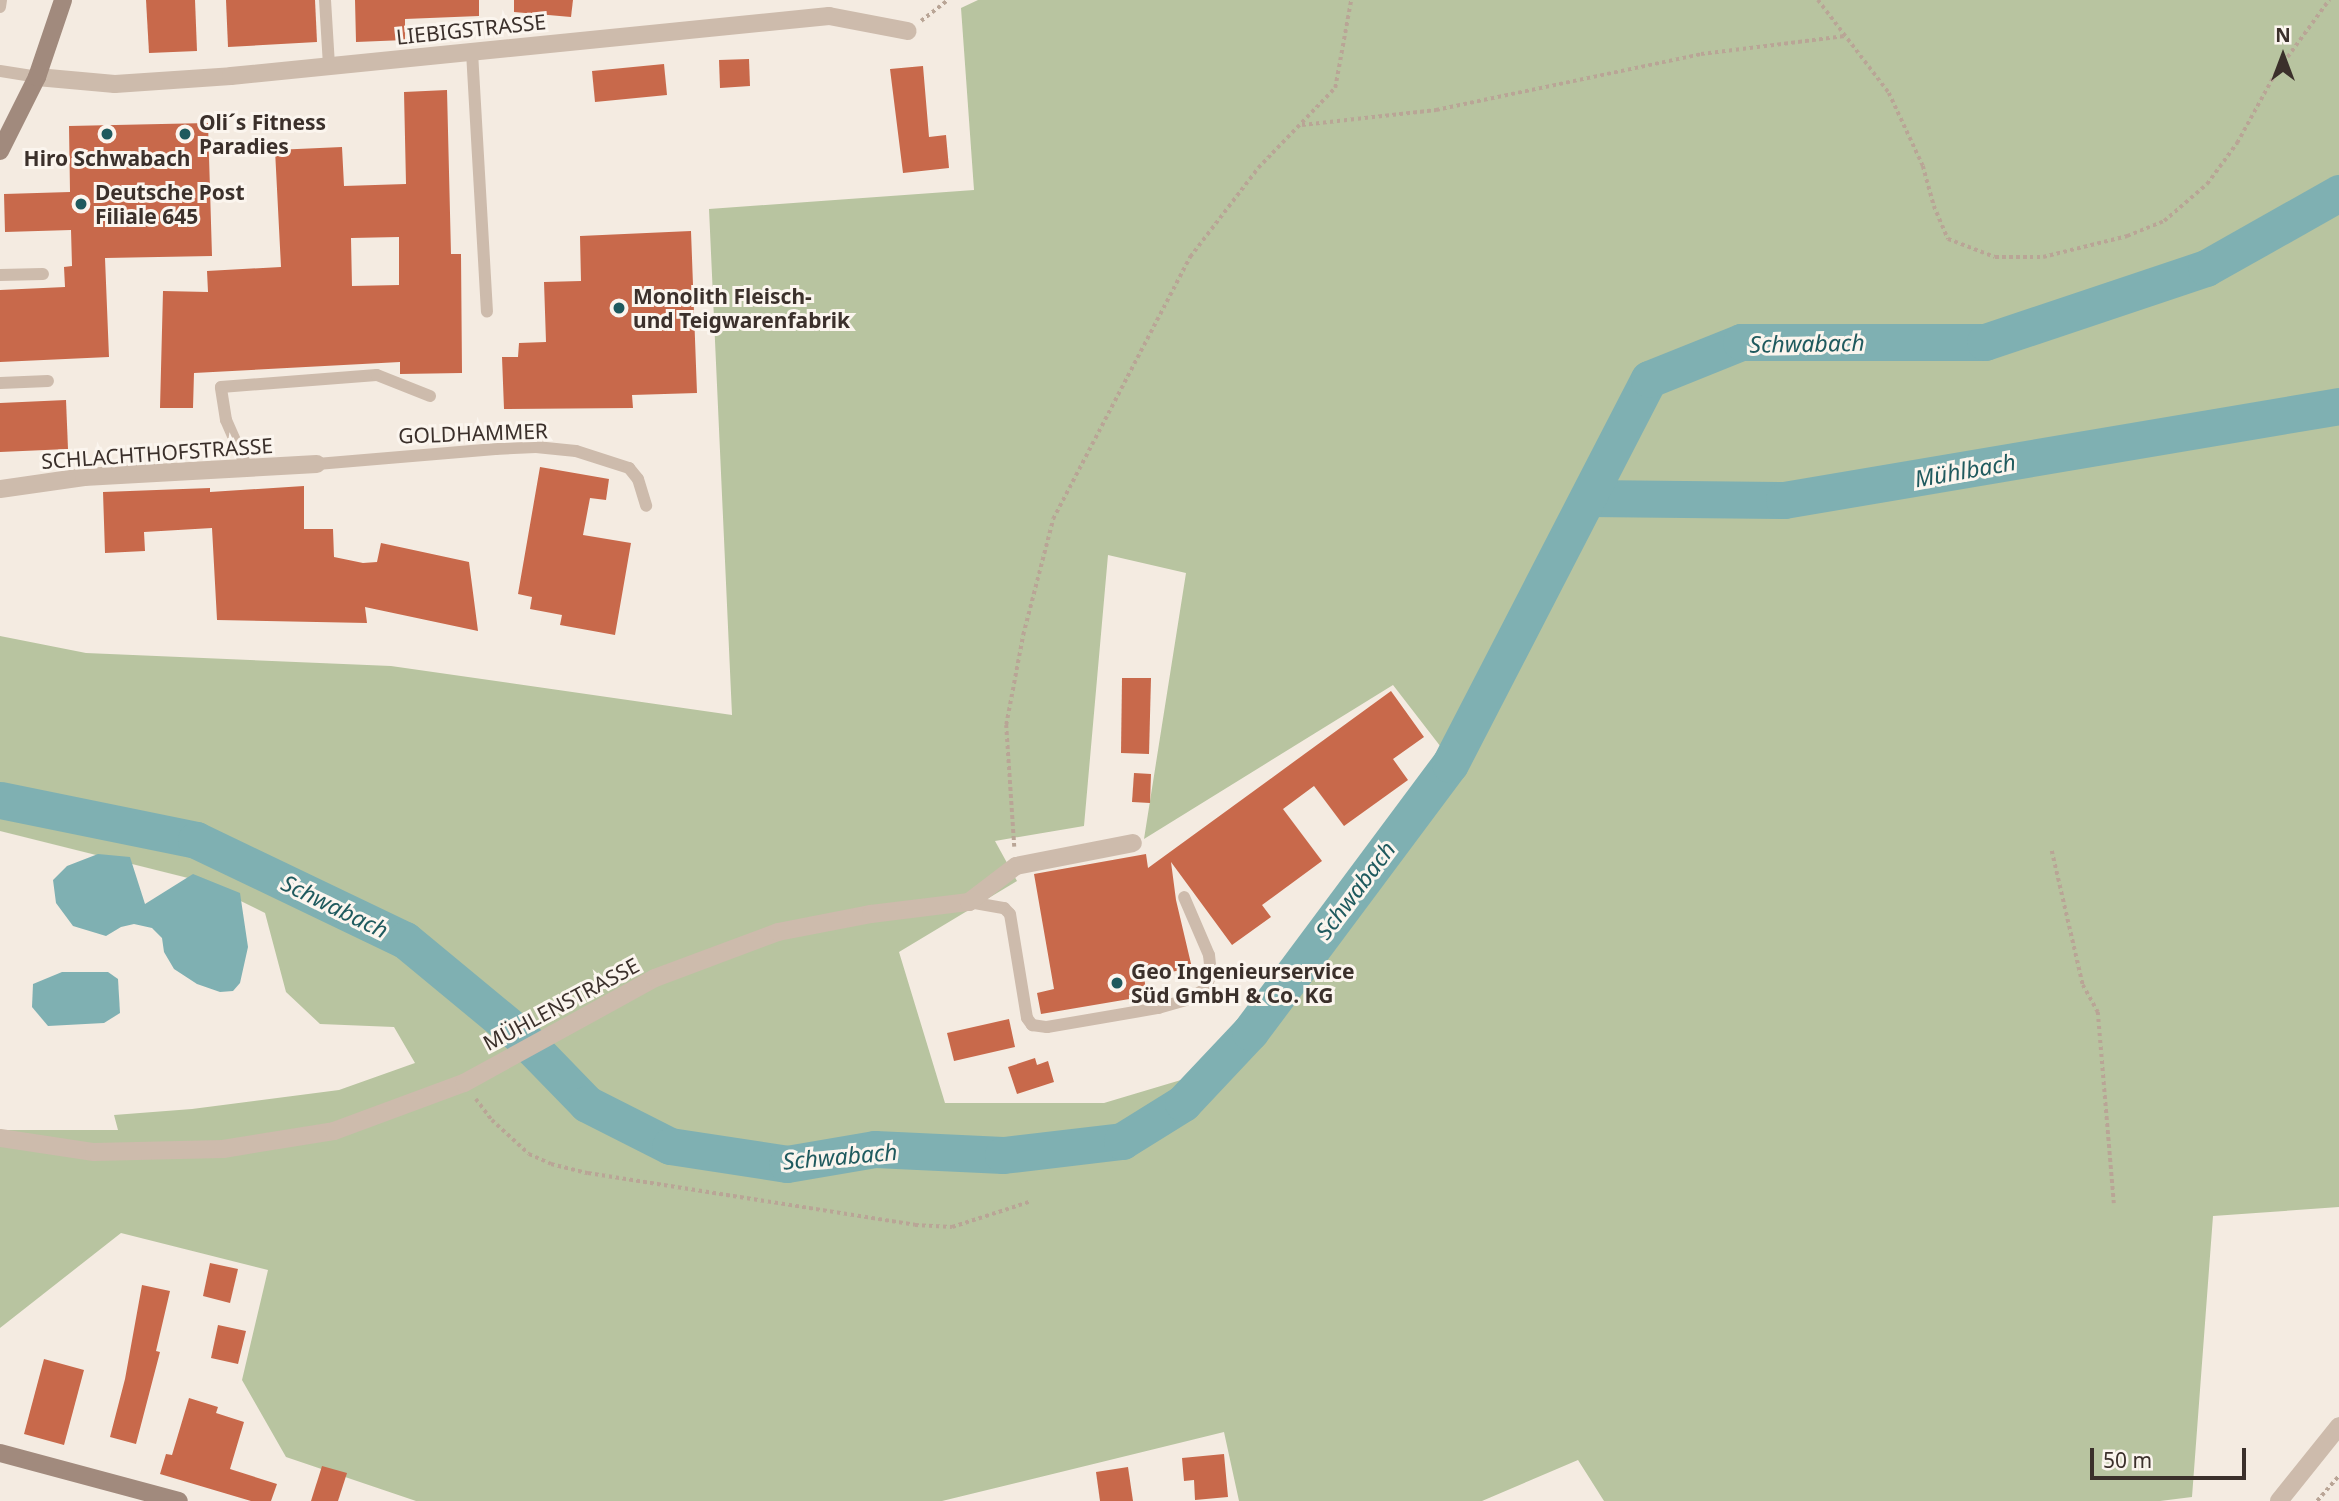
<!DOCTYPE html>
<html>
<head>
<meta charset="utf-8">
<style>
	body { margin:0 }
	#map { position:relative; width:2339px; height:1501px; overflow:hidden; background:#f4ebe1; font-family:"Noto Sans",sans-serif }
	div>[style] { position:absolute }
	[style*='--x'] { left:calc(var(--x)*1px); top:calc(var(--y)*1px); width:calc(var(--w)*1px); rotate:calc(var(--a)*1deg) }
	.green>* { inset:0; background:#b8c4a0 }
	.water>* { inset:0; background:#7fb0b2 }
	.river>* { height:37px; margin:-18.5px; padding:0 18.5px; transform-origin:18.5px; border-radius:18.5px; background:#7fb0b2 }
	.building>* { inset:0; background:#c8694b }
	.path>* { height:3.5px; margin-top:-1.75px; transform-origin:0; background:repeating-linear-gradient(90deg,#b9a596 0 3.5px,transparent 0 7px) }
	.lane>* { height:12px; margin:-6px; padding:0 6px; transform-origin:6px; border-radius:6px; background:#cdbbac }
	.street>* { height:18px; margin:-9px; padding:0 9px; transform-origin:9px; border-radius:9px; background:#cdbbac }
	.secondary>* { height:18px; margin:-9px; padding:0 9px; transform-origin:9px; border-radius:9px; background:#a18a7d }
	.dots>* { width:19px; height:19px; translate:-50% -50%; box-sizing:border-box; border:4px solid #fbf5ee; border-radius:50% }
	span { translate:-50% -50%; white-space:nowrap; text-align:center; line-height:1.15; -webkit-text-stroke:6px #fbf5ee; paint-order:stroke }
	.street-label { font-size:21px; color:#3b302b }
	.poi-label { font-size:21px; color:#3b302b; font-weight:700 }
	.left { translate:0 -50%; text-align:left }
	.water-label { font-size:23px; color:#1f5a5e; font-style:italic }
	.north { position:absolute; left:2248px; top:21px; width:70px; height:70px; -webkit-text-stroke:5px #fbf5ee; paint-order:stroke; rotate:0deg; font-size:19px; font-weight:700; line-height:28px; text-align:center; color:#3b302b }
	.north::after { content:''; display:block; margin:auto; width:24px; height:32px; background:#3b302b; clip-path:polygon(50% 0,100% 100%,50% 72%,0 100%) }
	.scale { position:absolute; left:2090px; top:1448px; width:156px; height:32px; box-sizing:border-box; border:4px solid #3b302b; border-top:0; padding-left:9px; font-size:21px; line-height:24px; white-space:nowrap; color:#3b302b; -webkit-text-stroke:5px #fbf5ee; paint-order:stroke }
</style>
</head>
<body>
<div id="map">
	<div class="green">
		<i style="clip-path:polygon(evenodd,978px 0,2339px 0,2339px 1207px,2213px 1216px,2192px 1497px,2160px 1501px,1604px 1501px,1578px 1460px,1482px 1501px,1239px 1501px,1224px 1432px,942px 1501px,416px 1501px,286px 1457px,242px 1380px,268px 1270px,121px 1233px,0 1328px,0 1130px,118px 1130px,114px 1115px,192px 1109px,339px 1090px,415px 1063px,394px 1027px,320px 1024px,286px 992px,265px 913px,200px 881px,0 831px,0 636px,86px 653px,391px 666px,732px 715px,709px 209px,974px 190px,961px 8px,978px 0,1108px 555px,1186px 573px,1144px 839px,1393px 685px,1444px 751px,1201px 1074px,1104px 1103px,945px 1103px,899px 952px,1017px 881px,995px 841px,1084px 826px,1108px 555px)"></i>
	</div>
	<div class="water">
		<i style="clip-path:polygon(98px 854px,130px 857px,145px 904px,193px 874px,240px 893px,248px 947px,240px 983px,233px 991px,220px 992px,197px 984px,174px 969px,164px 952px,162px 938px,152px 928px,134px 924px,121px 927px,106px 936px,73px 926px,56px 903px,53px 880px,67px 866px)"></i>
		<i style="clip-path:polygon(62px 972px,108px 972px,118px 979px,120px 1013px,104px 1023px,48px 1026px,32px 1007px,33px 984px)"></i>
	</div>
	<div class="river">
		<i style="--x:1588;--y:498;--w:196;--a:0.6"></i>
		<i style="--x:1784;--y:500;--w:563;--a:-9.61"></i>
		<i style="--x:0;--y:800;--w:200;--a:11.5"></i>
		<i style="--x:196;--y:840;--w:232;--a:25.6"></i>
		<i style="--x:405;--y:940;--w:149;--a:39.6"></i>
		<i style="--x:520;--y:1035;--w:96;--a:45.8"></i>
		<i style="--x:587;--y:1104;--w:93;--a:26.8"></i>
		<i style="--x:670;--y:1146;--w:118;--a:8.7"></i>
		<i style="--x:787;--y:1164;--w:89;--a:-9.7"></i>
		<i style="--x:875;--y:1149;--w:128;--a:2.7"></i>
		<i style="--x:1003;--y:1155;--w:120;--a:-6.7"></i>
		<i style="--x:1122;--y:1141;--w:72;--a:-31.9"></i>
		<i style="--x:1183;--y:1103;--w:98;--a:-46.7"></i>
		<i style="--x:1250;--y:1032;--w:334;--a:-53.3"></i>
		<i style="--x:1450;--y:764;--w:433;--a:-62.7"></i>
		<i style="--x:1649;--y:379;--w:99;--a:-21.9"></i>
		<i style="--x:1741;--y:342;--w:244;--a:0"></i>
		<i style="--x:1985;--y:342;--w:233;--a:-18.5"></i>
		<i style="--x:2206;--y:268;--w:153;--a:-29.4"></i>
	</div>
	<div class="building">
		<i style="clip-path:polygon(146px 0,195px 0,197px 51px,149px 53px)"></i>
		<i style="clip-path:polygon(226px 0,315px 0,317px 42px,228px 47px)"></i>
		<i style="clip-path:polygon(355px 0,479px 0,479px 16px,405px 19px,405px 40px,356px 42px)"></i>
		<i style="clip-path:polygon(514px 0,573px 0,571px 17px,514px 12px)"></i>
		<i style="clip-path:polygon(749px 59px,750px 86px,720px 88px,719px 60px)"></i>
		<i style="clip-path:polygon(664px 64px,667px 95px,595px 102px,592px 71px)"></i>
		<i style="clip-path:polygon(923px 66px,929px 137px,946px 135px,949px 168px,903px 173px,890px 69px)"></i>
		<i style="clip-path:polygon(evenodd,447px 90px,451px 254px,461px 254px,462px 373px,400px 374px,400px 362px,194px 373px,193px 408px,160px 408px,163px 291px,208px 292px,207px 271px,281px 267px,275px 150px,342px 147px,344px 186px,406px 184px,404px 92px,447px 90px,399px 237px,399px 285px,352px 286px,351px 238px,399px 237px)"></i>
		<i style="clip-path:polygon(208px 123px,212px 256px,105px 258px,109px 357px,0 362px,0 290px,65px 287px,64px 267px,72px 266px,71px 230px,5px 232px,4px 194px,70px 192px,69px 126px)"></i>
		<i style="clip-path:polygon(691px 231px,697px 393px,632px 395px,633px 408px,504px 409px,502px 357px,518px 357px,519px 343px,546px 342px,544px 282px,581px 281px,580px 236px)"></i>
		<i style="clip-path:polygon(66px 400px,68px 449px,0 452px,0 403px)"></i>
		<i style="clip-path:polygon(540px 467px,609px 479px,606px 500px,590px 498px,583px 535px,631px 543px,615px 635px,560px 625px,562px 615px,530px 609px,532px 597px,518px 594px)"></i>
		<i style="clip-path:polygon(304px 486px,304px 529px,333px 529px,334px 557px,363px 563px,377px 562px,381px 543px,469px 562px,478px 631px,365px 607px,367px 623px,217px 620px,212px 528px,144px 532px,145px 551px,105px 553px,103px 492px,210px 488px,210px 492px)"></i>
		<i style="clip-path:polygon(1122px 678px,1151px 678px,1149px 754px,1121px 753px)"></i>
		<i style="clip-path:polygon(1391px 691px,1424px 737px,1393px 759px,1408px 780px,1344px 826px,1314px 786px,1283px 809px,1322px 861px,1262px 905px,1271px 917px,1232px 945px,1171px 862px,1176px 900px,1192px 968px,1144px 977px,1147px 996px,1041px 1014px,1037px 993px,1054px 989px,1034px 874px,1146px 854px,1148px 868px)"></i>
		<i style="clip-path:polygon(1134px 773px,1151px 774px,1150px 803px,1132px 802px)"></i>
		<i style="clip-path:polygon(1009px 1019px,1015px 1047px,954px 1061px,947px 1033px)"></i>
		<i style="clip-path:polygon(1035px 1058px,1037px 1065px,1048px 1061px,1054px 1082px,1017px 1094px,1008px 1067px)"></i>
		<i style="clip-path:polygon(210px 1263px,238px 1269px,230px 1303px,203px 1296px)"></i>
		<i style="clip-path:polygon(142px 1285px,170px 1291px,156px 1351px,160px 1352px,136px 1444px,110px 1437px,125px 1379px)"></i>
		<i style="clip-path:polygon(218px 1325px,246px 1331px,238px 1364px,211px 1358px)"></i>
		<i style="clip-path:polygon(44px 1359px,84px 1370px,64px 1445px,24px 1434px)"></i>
		<i style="clip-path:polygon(189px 1398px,218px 1407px,216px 1413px,244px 1422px,230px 1469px,277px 1484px,271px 1501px,251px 1501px,160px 1474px,166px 1454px,172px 1455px)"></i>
		<i style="clip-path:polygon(1224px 1454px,1228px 1497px,1195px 1500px,1194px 1480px,1184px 1481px,1182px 1458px)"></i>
		<i style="clip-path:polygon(322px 1466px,347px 1473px,338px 1501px,311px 1501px)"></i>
		<i style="clip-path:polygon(1128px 1467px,1133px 1501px,1100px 1501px,1096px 1472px)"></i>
	</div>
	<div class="path">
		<i style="--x:1818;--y:0;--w:117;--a:52.6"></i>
		<i style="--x:1889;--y:93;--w:81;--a:65"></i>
		<i style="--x:1923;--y:166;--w:41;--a:74.6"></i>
		<i style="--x:1934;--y:206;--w:36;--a:67"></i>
		<i style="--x:1948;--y:239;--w:50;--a:21"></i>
		<i style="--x:1995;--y:257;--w:48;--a:0"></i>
		<i style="--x:2043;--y:257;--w:87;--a:-14"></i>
		<i style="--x:2127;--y:236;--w:40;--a:-22"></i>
		<i style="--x:2164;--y:221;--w:57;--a:-40.7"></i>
		<i style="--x:2207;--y:184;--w:51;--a:-53.8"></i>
		<i style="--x:2237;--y:143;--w:79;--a:-61.2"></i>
		<i style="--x:2275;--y:74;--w:92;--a:-53.9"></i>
		<i style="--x:921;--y:21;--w:34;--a:-38"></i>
		<i style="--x:1302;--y:125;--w:135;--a:-6.4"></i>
		<i style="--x:1436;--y:110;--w:271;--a:-11.9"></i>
		<i style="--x:1701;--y:54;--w:145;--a:-7.1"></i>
		<i style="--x:1014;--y:847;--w:122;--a:-93.8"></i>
		<i style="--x:1006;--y:725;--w:92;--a:-79.3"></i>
		<i style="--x:1023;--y:635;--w:120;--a:-75.5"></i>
		<i style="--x:1053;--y:519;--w:296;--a:-62.4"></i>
		<i style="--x:1190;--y:257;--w:112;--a:-52.6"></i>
		<i style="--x:1258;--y:168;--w:111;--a:-46.1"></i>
		<i style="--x:1335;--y:88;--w:89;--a:-79.7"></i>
		<i style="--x:2052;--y:851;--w:138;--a:77"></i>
		<i style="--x:2083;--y:985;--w:31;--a:61"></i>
		<i style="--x:2098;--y:1012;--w:192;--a:85.2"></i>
		<i style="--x:476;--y:1099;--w:26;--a:53"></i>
		<i style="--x:492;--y:1120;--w:50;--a:42.6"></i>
		<i style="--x:529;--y:1154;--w:24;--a:24"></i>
		<i style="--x:551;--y:1164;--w:38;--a:14"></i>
		<i style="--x:588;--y:1173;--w:331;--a:9"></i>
		<i style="--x:915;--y:1225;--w:37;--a:3"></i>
		<i style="--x:952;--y:1227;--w:81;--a:-18"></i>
		<i style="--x:2317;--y:1501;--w:33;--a:-49"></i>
	</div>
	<div class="lane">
		<i style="--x:325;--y:0;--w:66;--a:86.5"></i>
		<i style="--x:0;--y:7;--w:7;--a:-82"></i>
		<i style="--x:472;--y:52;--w:260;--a:86.7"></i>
		<i style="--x:0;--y:71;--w:37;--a:9"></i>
		<i style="--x:0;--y:275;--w:43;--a:-1.3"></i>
		<i style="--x:0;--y:383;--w:48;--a:-2.4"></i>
		<i style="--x:317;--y:464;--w:179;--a:-4.8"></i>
		<i style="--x:495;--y:449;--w:41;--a:-2.8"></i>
		<i style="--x:536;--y:447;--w:40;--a:5.7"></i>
		<i style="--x:576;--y:451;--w:56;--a:17.8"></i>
		<i style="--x:629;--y:468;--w:14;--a:51"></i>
		<i style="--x:638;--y:479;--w:28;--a:73"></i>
		<i style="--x:247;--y:468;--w:52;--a:-113.6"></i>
		<i style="--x:226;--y:420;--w:33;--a:-99"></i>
		<i style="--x:221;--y:387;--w:156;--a:-4.4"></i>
		<i style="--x:377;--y:375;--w:57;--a:21.6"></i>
		<i style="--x:969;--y:902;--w:36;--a:10"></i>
		<i style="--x:1004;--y:908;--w:8;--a:45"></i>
		<i style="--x:1010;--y:914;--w:105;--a:80.7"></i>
		<i style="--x:1027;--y:1018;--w:9;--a:54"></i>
		<i style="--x:1032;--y:1025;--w:15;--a:8"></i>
		<i style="--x:1047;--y:1027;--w:113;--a:-9.7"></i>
		<i style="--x:1158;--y:1008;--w:32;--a:-16"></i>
		<i style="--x:1189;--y:999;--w:19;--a:-32"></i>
		<i style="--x:1205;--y:989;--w:16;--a:-68"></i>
		<i style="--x:1211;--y:974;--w:19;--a:-96"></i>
		<i style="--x:1209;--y:955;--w:63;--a:-113.3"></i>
	</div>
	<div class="street">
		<i style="--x:37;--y:77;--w:78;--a:5.1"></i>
		<i style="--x:115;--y:84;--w:116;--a:-3.9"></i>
		<i style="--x:231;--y:76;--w:601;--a:-5.73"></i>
		<i style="--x:829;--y:16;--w:80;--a:10.8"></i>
		<i style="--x:0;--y:489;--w:85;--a:-8.1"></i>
		<i style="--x:84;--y:477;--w:233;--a:-3.2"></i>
		<i style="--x:0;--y:1138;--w:95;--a:8.5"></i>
		<i style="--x:94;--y:1152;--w:129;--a:-1.3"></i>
		<i style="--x:223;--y:1149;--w:112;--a:-9.2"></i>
		<i style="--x:334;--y:1131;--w:139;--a:-20.3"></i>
		<i style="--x:464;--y:1083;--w:218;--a:-28.8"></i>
		<i style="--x:655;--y:978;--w:131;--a:-20.5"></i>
		<i style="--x:778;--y:932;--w:95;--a:-11"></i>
		<i style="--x:871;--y:914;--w:99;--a:-7"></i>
		<i style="--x:969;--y:902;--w:59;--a:-37.5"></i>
		<i style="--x:1016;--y:866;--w:119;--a:-11.1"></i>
		<i style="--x:2279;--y:1501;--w:96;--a:-51.3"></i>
	</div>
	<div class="secondary">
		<i style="--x:0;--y:151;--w:83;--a:-63.4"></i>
		<i style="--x:37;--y:77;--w:81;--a:-71.3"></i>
		<i style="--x:0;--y:1453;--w:185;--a:15"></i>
	</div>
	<div class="dots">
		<i style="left:107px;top:134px;background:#1f5a5e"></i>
		<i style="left:185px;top:134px;background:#1f5a5e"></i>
		<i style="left:81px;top:204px;background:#1f5a5e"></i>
		<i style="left:619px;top:308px;background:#1f5a5e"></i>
		<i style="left:1117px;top:983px;background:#1f5a5e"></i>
	</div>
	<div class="street-label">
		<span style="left:471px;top:29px;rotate:-6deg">LIEBIGSTRASSE</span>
		<span style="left:473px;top:433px;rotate:-2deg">GOLDHAMMER</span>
		<span style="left:157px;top:453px;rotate:-4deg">SCHLACHTHOFSTRASSE</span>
		<span style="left:561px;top:1004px;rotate:-28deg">MÜHLENSTRASSE</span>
	</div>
	<div class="poi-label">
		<span class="left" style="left:199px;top:134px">Oli´s Fitness<br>Paradies</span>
		<span style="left:107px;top:158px">Hiro Schwabach</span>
		<span class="left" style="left:95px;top:204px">Deutsche Post<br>Filiale 645</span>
		<span class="left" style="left:633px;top:308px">Monolith Fleisch-<br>und Teigwarenfabrik</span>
		<span class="left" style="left:1131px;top:983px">Geo Ingenieurservice<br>Süd GmbH &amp; Co. KG</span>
	</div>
	<div class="water-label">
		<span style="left:1807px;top:343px;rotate:-1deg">Schwabach</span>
		<span style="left:1965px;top:470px;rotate:-10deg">Mühlbach</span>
		<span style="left:1355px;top:890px;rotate:-53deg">Schwabach</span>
		<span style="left:335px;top:906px;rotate:26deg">Schwabach</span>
		<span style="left:840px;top:1156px;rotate:-5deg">Schwabach</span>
	</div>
	<div class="north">N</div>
	<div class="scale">50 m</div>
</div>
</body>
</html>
